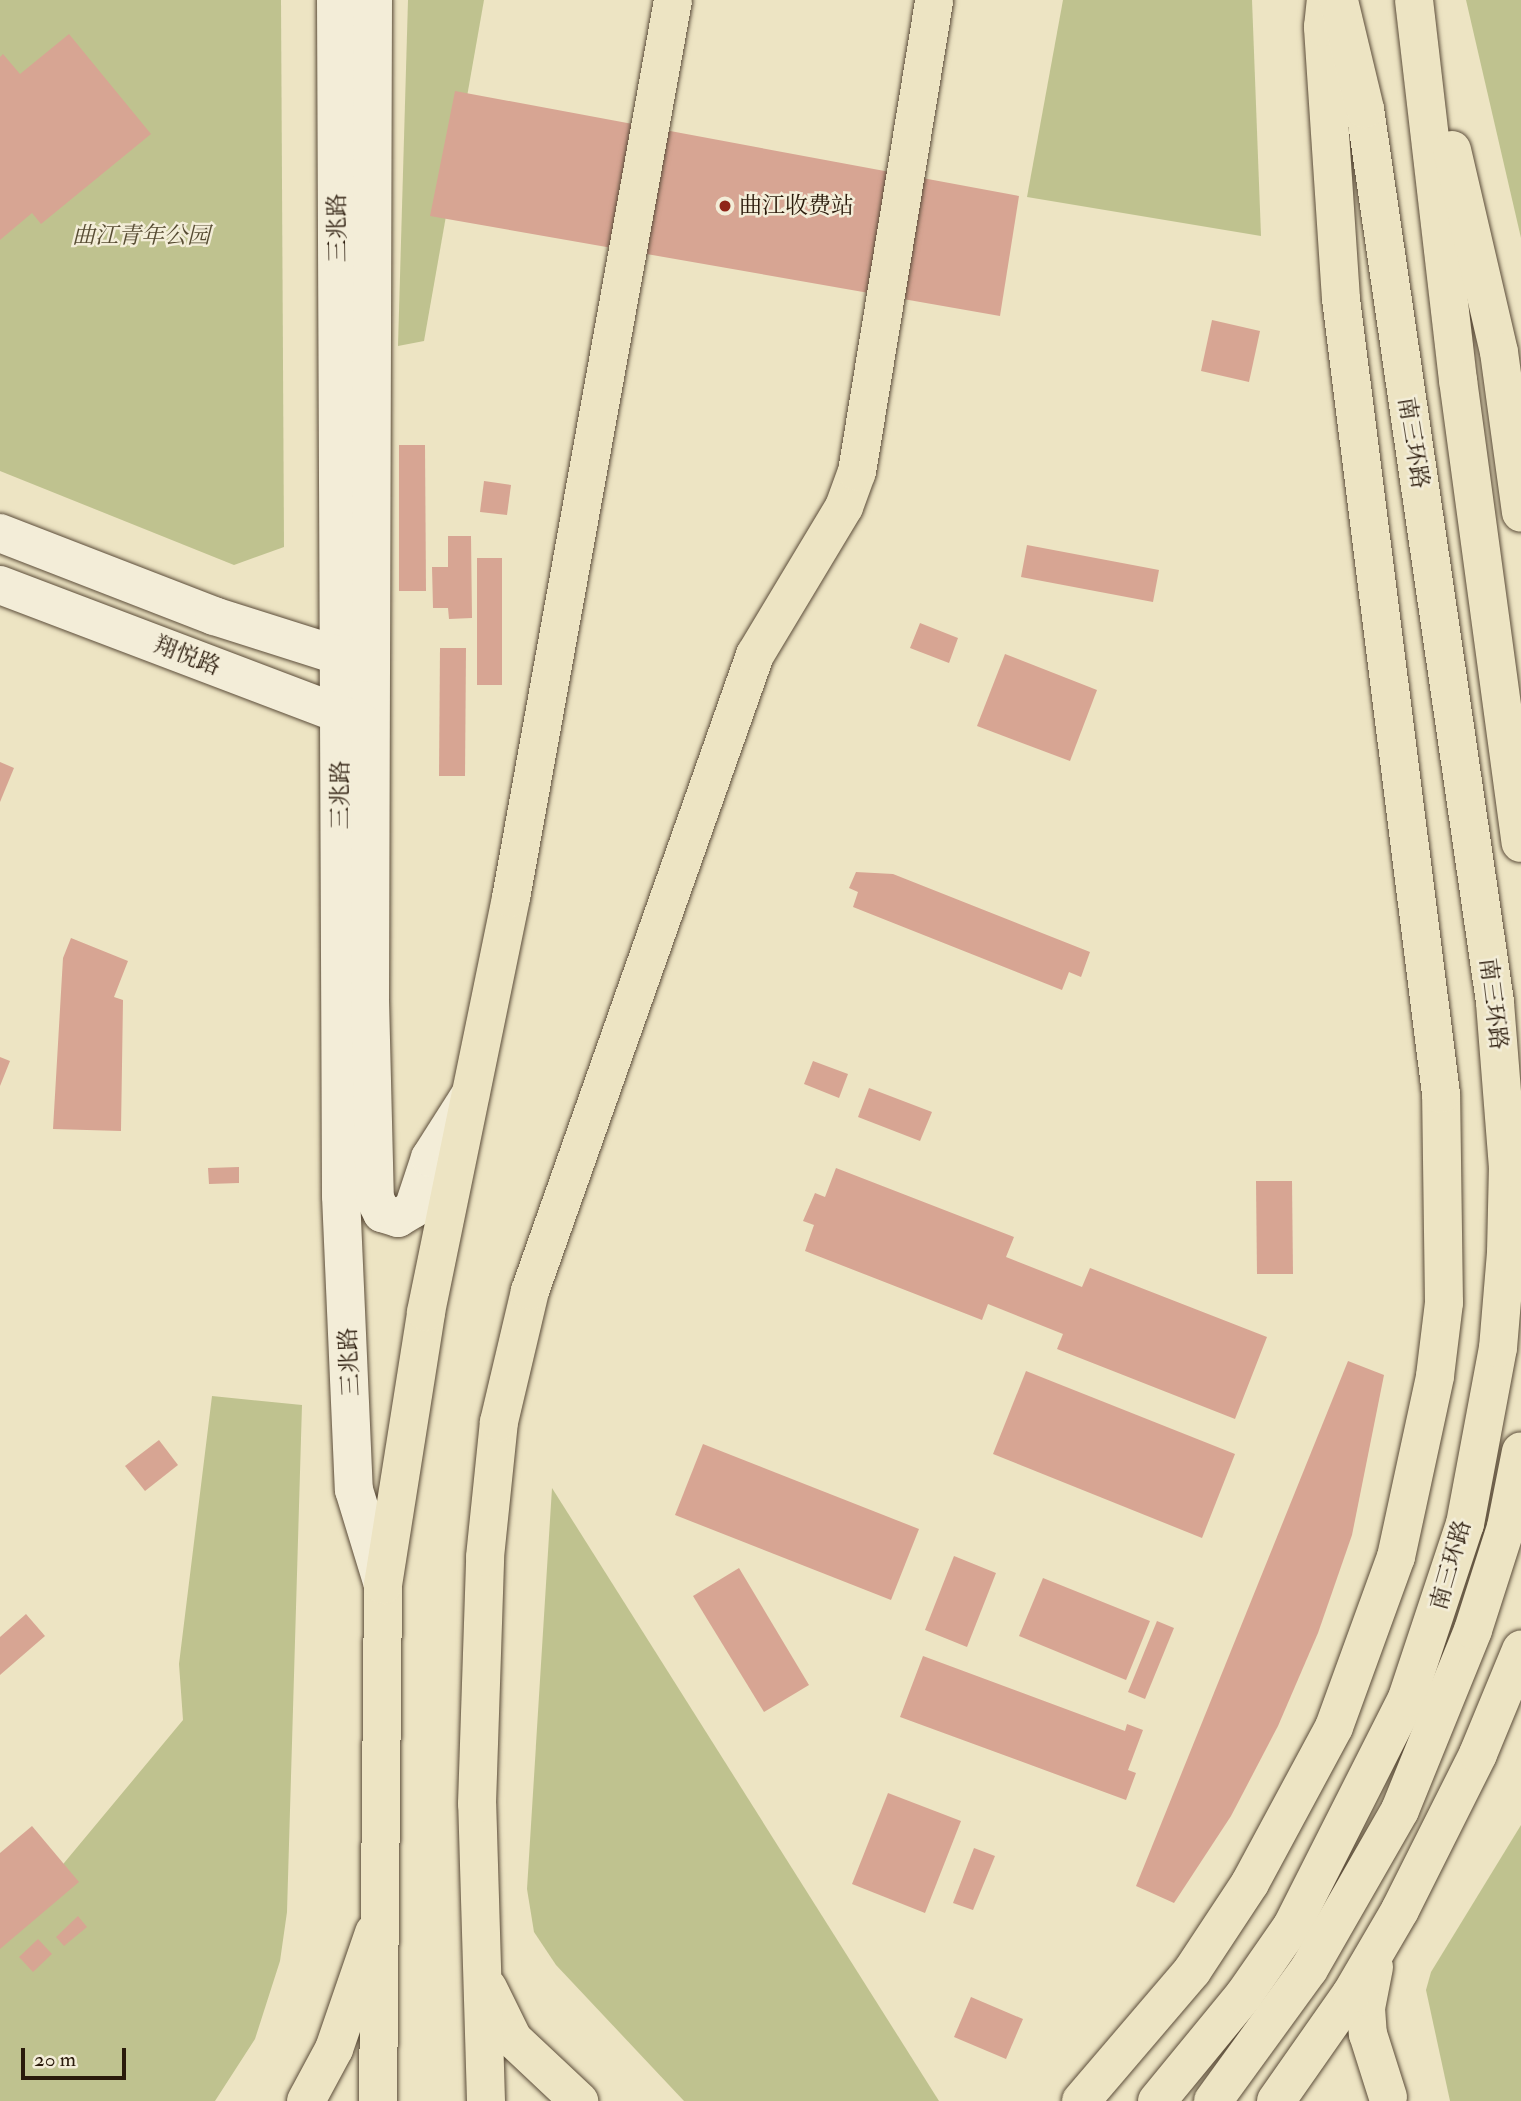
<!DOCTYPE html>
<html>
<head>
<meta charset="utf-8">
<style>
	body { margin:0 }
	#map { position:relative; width:1521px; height:2101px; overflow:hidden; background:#ede4c3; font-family:"IM FELL Double Pica","Noto Serif SC",serif }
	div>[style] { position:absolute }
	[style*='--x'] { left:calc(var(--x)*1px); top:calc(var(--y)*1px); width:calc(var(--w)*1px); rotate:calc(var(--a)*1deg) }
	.green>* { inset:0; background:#bfc28f }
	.building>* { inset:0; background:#d7a593 }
	.roads { filter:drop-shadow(0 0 2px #5b4c39) drop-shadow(0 0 2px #5b4c39) }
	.minor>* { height:38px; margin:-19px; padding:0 19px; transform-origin:19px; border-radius:19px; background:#f3edd8 }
	.major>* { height:38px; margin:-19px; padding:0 19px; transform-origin:19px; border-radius:19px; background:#ede4c3 }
	.highway>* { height:38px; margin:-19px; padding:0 19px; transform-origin:19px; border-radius:19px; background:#ede4c3 }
	.dots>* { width:19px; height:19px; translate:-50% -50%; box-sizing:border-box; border:4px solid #f3edd8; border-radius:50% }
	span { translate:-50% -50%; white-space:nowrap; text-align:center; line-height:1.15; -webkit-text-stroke:5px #f3edd8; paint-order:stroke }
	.poi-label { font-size:23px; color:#2a1a0b }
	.left { translate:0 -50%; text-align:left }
	.street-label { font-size:23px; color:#2a1a0b }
	.park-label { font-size:23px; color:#574c33; font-style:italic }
	.scale { position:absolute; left:21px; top:2048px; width:105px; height:32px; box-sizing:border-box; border:4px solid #2a1a0b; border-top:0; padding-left:9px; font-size:21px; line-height:24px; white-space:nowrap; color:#2a1a0b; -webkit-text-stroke:5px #f3edd8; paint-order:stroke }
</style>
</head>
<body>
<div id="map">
	<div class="green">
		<i style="clip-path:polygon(0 0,281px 0,284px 547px,234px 565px,0 471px)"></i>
		<i style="clip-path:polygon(408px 0,484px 0,424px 341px,398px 346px)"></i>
		<i style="clip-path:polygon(1063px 0,1252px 0,1261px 236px,1027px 197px)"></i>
		<i style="clip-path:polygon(1466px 0,1521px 0,1521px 238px)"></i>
		<i style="clip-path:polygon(212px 1396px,302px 1405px,287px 1912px,280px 1961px,255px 2039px,215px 2101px,0 2101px,0 1940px,183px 1720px,179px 1664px)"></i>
		<i style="clip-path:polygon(552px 1488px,939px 2101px,684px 2101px,556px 1965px,534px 1932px,527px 1889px)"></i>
		<i style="clip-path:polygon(1521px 1825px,1521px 2101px,1450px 2101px,1426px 1990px,1431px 1972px)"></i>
	</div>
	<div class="building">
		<i style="clip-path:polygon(69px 34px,151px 134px,41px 224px,32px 213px,0 240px,0 57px,3px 54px,20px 74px)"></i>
		<i style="clip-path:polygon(455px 91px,1019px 196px,1000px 316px,430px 216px)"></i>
		<i style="clip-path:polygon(1212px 320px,1260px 331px,1249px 382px,1201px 371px)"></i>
		<i style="clip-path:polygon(399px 445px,425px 445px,426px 591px,399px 591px)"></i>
		<i style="clip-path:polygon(484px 481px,511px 485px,507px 515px,480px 512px)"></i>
		<i style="clip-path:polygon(448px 536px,471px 536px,472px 618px,449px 619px,448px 608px,433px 608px,432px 567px,448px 567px)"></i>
		<i style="clip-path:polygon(1027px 545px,1159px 570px,1153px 602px,1021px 577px)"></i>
		<i style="clip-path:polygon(477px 558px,502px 558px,502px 685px,477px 685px)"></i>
		<i style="clip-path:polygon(920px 623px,958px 638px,949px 663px,910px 648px)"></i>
		<i style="clip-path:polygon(440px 648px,466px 648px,465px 776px,439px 776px)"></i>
		<i style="clip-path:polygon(1005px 654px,1097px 690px,1070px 761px,977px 726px)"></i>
		<i style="clip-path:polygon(0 762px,14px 768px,0 802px)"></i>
		<i style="clip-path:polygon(856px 872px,893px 874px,1090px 952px,1081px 977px,1069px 972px,1062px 990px,853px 907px,858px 892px,849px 888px)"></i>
		<i style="clip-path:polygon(71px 938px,128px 961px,114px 997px,123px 1000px,121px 1131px,53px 1129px,63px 958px)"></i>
		<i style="clip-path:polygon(0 1057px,10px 1061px,0 1086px)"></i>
		<i style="clip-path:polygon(813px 1061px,848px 1074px,839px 1098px,804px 1084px)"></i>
		<i style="clip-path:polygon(869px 1088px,932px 1112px,920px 1141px,858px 1117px)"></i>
		<i style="clip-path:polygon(239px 1167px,239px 1183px,209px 1184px,208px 1168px)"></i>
		<i style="clip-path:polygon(836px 1168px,1014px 1237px,1006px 1257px,1082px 1287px,1090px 1268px,1267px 1337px,1235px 1419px,1057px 1349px,1063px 1334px,988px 1304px,982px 1320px,805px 1251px,814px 1225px,803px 1221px,815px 1193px,825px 1197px)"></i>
		<i style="clip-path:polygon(1256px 1181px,1292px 1181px,1293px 1274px,1257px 1274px)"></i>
		<i style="clip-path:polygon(1348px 1361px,1384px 1375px,1352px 1535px,1318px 1633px,1278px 1726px,1231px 1816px,1174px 1903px,1136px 1886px)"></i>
		<i style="clip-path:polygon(1026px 1371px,1235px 1454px,1202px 1538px,993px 1454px)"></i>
		<i style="clip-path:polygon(159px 1440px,178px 1465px,145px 1491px,125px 1466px)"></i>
		<i style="clip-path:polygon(703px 1444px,919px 1529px,891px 1600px,675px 1515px)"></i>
		<i style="clip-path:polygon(954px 1556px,996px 1573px,967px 1647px,925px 1630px)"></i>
		<i style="clip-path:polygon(739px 1568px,809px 1685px,764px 1712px,693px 1596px)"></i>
		<i style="clip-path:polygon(1043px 1578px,1150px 1621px,1126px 1680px,1019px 1636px)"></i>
		<i style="clip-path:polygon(26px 1614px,45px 1636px,0 1675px,0 1637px)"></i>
		<i style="clip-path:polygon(1157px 1621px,1174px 1628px,1145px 1699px,1128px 1692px)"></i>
		<i style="clip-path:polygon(923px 1656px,1125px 1731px,1127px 1724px,1143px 1730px,1128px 1770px,1136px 1773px,1126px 1800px,900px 1717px)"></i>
		<i style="clip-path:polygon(888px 1793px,961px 1821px,925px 1913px,852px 1884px)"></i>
		<i style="clip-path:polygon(32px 1826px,79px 1882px,0 1949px,0 1853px)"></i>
		<i style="clip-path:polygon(974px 1848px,995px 1856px,973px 1910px,953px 1903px)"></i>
		<i style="clip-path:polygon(78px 1916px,87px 1927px,64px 1946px,56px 1937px)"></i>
		<i style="clip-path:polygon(38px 1939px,52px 1954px,33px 1972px,19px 1957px)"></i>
		<i style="clip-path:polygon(971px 1997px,1023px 2019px,1006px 2059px,954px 2037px)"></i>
	</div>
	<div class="roads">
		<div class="minor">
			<i style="--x:336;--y:0;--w:1196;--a:89.76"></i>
			<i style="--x:341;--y:1196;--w:294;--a:87.5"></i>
			<i style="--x:354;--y:1490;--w:99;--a:73"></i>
			<i style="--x:373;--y:0;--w:999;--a:90.17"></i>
			<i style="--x:370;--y:999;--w:200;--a:88.6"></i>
			<i style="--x:375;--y:1199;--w:16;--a:63"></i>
			<i style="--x:382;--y:1213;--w:17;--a:17"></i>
			<i style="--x:398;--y:1218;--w:17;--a:-31"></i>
			<i style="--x:413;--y:1209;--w:54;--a:-71.6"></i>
			<i style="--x:430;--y:1158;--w:75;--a:-57.6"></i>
			<i style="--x:0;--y:533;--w:230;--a:21.2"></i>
			<i style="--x:214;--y:616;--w:155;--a:17.6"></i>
			<i style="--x:0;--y:585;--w:386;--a:20.8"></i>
		</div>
		<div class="major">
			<i style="--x:306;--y:2101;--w:59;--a:-61.7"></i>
			<i style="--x:334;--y:2049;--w:123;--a:-71"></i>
		</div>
		<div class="highway">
			<i style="--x:1414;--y:0;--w:383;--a:83.4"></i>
			<i style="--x:1458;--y:380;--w:467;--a:82.3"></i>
			<i style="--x:1452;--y:150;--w:207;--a:76.9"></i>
			<i style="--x:1499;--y:352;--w:162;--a:82.2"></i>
			<i style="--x:1374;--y:1967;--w:42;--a:101"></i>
			<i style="--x:1366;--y:2008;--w:26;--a:86"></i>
			<i style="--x:1368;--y:2034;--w:66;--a:72.4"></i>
			<i style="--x:488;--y:1988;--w:57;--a:63.9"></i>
			<i style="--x:513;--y:2039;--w:91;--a:43.2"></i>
			<i style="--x:378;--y:2101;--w:516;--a:-89.44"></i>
			<i style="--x:383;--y:1585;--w:276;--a:-81"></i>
			<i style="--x:426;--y:1312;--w:423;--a:-78.4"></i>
			<i style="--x:511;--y:898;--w:912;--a:-79.77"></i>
			<i style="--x:486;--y:2101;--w:297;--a:-91.7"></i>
			<i style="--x:477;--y:1804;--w:247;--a:-88.1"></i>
			<i style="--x:485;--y:1557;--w:136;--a:-84.1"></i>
			<i style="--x:499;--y:1422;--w:135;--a:-76.7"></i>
			<i style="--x:530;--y:1291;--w:675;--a:-70.52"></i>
			<i style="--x:755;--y:655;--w:173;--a:-59"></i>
			<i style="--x:844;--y:507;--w:37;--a:-70"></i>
			<i style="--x:857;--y:472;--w:478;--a:-80.7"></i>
			<i style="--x:1081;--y:2101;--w:171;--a:-49.5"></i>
			<i style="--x:1192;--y:1971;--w:105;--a:-56.6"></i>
			<i style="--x:1250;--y:1883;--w:177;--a:-61.7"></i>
			<i style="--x:1334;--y:1727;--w:181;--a:-70"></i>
			<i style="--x:1396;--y:1557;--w:185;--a:-77.8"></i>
			<i style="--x:1435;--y:1376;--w:74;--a:-83"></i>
			<i style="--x:1444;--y:1303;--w:209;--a:-90.8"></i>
			<i style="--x:1441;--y:1094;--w:801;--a:-97.17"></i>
			<i style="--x:1341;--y:299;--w:273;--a:-93.8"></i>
			<i style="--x:1323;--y:27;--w:27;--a:-84"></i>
			<i style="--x:1157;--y:2101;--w:137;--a:-50.6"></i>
			<i style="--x:1244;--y:1995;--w:84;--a:-55.2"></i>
			<i style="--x:1292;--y:1926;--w:255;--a:-63.2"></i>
			<i style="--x:1407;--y:1698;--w:183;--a:-71.6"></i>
			<i style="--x:1465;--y:1524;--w:179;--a:-79.4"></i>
			<i style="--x:1498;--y:1348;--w:95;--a:-85.2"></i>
			<i style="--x:1506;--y:1253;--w:85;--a:-88.7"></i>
			<i style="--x:1508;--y:1168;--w:167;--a:-94.5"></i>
			<i style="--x:1495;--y:1002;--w:902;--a:-98.28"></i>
			<i style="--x:1365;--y:109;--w:111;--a:-103.5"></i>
			<i style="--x:1213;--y:2101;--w:163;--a:-54"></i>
			<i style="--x:1309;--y:1969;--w:183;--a:-60.2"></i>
			<i style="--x:1400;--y:1810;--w:194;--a:-67.9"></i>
			<i style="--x:1473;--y:1630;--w:108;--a:-72.2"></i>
			<i style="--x:1506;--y:1527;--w:77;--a:-78.8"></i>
			<i style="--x:1276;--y:2101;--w:131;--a:-55"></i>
			<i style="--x:1351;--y:1994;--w:97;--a:-59.7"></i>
			<i style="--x:1400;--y:1910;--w:174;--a:-63.4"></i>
			<i style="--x:1478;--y:1754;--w:113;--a:-67.5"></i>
		</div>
	</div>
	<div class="dots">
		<i style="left:725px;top:206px;background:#8f2418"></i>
	</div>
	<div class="poi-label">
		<span class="left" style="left:739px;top:206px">曲江收费站</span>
	</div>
	<div class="street-label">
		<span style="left:338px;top:228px;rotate:-91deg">三兆路</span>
		<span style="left:1413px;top:443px;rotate:81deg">南三环路</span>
		<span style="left:187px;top:656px;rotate:21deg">翔悦路</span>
		<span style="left:341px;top:795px;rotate:-90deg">三兆路</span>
		<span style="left:1493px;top:1004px;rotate:83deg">南三环路</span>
		<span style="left:350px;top:1362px;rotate:-93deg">三兆路</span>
		<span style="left:1451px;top:1565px;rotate:-74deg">南三环路</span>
	</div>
	<div class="park-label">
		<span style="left:141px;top:236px">曲江青年公园</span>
	</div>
	<div class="scale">20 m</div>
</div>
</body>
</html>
